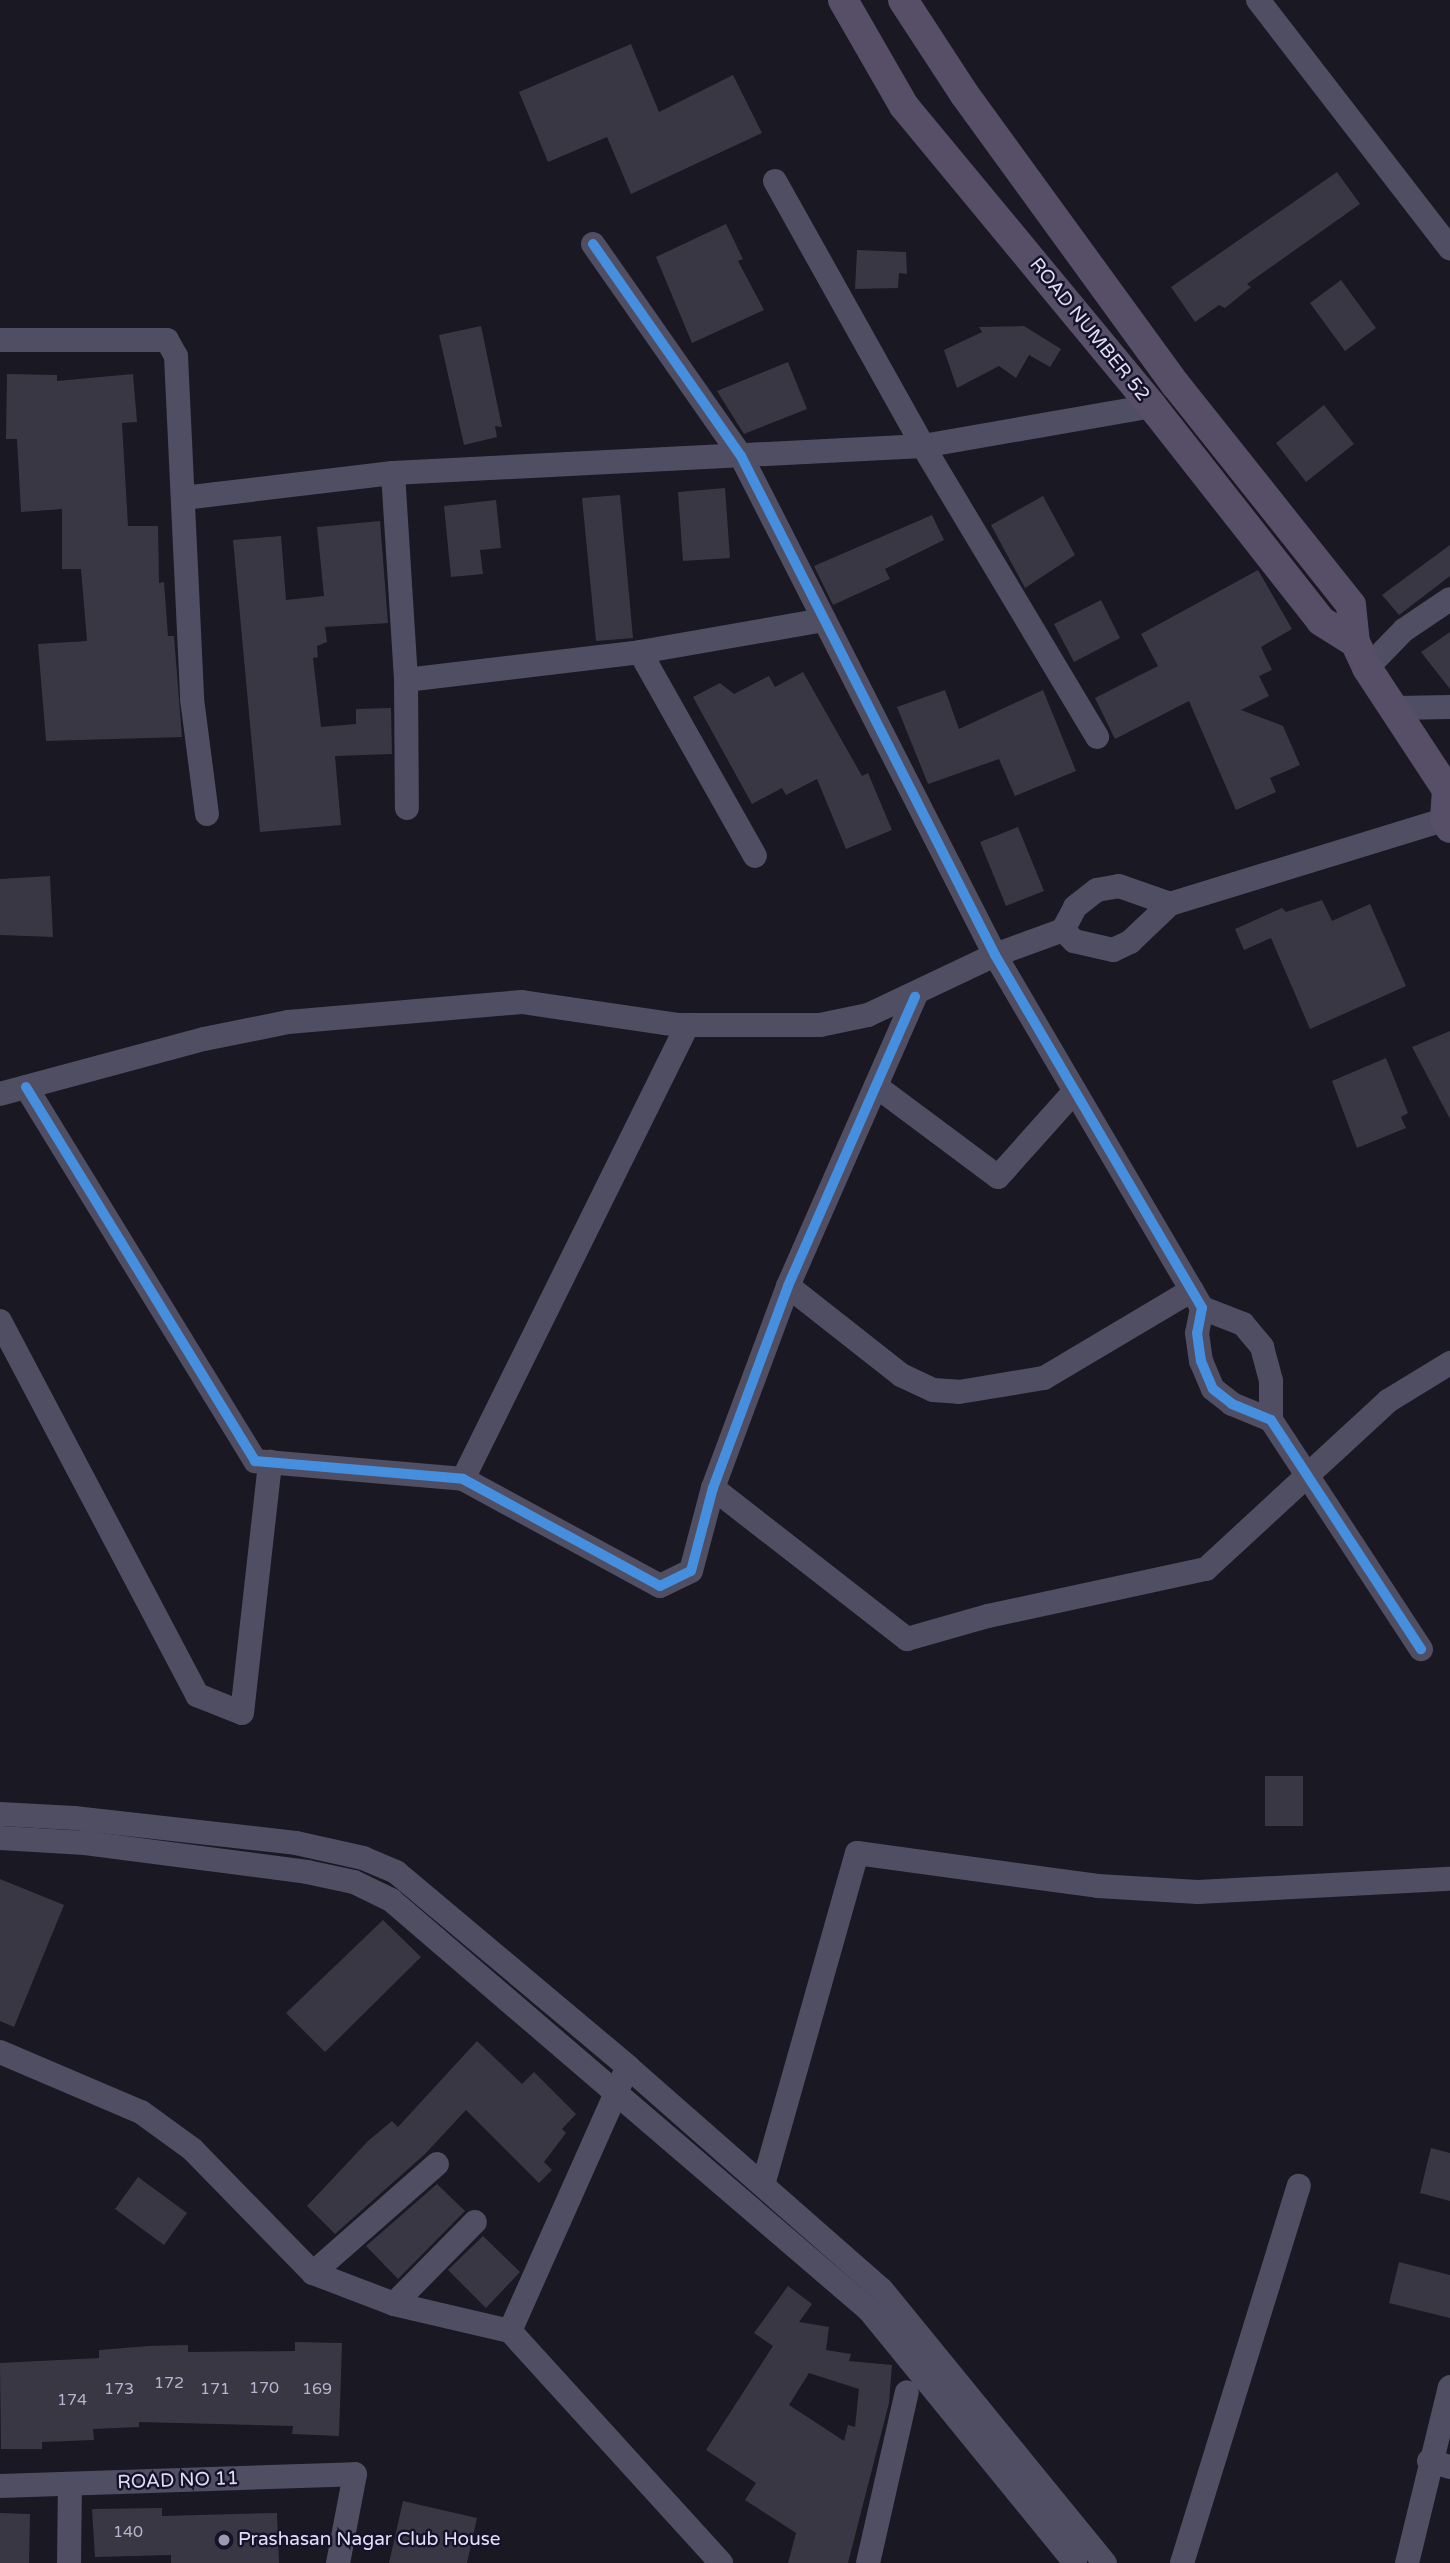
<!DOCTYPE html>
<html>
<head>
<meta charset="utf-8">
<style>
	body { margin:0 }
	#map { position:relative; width:1450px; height:2563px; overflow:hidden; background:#1a1823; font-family:"Varela Round",sans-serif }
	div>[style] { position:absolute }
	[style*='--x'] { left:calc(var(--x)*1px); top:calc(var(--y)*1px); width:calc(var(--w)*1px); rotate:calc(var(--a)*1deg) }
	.building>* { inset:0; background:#393744 }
	.minor>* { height:24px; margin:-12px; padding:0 12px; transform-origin:12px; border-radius:12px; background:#4f4e63 }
	.major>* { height:30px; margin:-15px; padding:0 15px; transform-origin:15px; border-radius:15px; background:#564f67 }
	.cycleway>* { height:10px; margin:-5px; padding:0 5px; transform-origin:5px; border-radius:5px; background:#468fdf }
	.dots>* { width:19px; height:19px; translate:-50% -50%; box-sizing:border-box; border:4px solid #161328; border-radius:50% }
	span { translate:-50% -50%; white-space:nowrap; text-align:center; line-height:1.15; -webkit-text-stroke:5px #161328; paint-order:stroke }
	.number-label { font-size:16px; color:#b6b4ce }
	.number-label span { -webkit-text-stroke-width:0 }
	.street-label { font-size:19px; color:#e0defc }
	.poi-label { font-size:19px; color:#e0defc }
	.left { translate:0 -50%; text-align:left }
</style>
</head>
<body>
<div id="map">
	<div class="building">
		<i style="clip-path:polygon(631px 44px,659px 112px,733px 75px,762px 133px,631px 194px,607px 137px,548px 162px,519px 92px)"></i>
		<i style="clip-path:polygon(1337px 172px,1360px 204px,1247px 284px,1251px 287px,1225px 308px,1219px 305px,1195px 322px,1171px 287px)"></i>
		<i style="clip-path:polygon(726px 224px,743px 259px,738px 261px,764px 310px,692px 343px,656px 257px)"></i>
		<i style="clip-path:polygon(857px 250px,906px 252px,907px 274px,899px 273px,898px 288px,855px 289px)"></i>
		<i style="clip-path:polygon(1341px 280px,1376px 328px,1345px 351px,1310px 303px)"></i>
		<i style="clip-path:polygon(481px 326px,502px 427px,495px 426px,497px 437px,464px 445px,439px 335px)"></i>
		<i style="clip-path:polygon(1024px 326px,1061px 349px,1050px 367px,1029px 355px,1016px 378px,999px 366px,957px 388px,944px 350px,982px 332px,979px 327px)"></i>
		<i style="clip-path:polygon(788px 362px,807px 409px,744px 434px,717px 391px)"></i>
		<i style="clip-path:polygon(7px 374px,57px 375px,57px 381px,133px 374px,137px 422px,122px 423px,128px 526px,158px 526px,159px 583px,164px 582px,168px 636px,174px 636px,182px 737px,46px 741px,38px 644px,87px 641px,81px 569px,62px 569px,62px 509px,21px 512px,17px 439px,6px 439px)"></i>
		<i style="clip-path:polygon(1324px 405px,1354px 444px,1306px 482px,1276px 443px)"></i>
		<i style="clip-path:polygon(725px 488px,730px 558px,683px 561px,678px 492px)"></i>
		<i style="clip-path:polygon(620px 495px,633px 638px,596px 641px,582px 498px)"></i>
		<i style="clip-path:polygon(1043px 496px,1075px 555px,1025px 588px,991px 525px)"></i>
		<i style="clip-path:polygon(496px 500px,501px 548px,480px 550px,483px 574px,451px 577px,444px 506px)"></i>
		<i style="clip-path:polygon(932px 515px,944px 540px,885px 569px,890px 579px,833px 605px,814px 566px)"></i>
		<i style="clip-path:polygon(380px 521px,388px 623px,325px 627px,327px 642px,317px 646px,318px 657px,313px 658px,321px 727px,356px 724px,356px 709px,391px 708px,392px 754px,335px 756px,341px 825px,260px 832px,233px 540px,281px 536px,286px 600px,324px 596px,317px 527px)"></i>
		<i style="clip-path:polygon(1450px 545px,1450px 576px,1399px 615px,1382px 595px)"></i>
		<i style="clip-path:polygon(1258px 570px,1292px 629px,1261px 647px,1272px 670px,1259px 676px,1269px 696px,1241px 710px,1283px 726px,1300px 765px,1270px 778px,1276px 792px,1236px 810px,1189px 701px,1115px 739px,1095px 698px,1158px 666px,1141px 634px)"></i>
		<i style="clip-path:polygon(1101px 600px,1120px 638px,1074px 662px,1054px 624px)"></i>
		<i style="clip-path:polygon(1450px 632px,1450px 689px,1421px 652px)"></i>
		<i style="clip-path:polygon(803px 672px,862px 776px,868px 773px,892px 830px,846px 849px,817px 779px,786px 795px,782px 788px,752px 804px,693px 697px,720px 683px,734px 694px,769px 676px,775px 687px)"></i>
		<i style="clip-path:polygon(945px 690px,959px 729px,1043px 690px,1076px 771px,1015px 796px,999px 759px,928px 784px,897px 707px)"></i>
		<i style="clip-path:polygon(1018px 827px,1044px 891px,1006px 906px,980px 842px)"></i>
		<i style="clip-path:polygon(50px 876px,53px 937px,0 935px,0 879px)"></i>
		<i style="clip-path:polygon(1322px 900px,1332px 921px,1370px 904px,1406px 986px,1310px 1029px,1271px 938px,1244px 950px,1235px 929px,1282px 908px,1286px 912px)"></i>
		<i style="clip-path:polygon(1450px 1031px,1450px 1119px,1412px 1047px)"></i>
		<i style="clip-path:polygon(1386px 1058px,1408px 1113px,1401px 1117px,1406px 1128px,1357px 1148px,1332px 1081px)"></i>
		<i style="clip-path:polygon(1265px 1776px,1303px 1776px,1303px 1826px,1265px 1826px)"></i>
		<i style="clip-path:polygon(0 1879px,64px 1905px,14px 2027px,0 2021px)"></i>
		<i style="clip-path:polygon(383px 1920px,421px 1957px,325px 2052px,286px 2013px)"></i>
		<i style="clip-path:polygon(477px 2041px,522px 2084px,534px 2072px,576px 2114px,562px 2129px,566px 2133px,544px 2162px,552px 2170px,539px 2183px,466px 2110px,425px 2154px,335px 2234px,307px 2206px,368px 2141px,392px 2121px,398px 2127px)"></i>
		<i style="clip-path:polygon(1431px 2148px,1450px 2153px,1450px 2201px,1420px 2193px)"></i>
		<i style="clip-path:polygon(138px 2177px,187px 2213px,164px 2245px,115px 2209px)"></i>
		<i style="clip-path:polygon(437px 2184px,465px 2211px,398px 2279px,366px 2246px)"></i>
		<i style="clip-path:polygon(483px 2236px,520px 2272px,486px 2308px,448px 2270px)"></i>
		<i style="clip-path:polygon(1399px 2262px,1450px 2275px,1450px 2318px,1389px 2303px)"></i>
		<i style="clip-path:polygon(evenodd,788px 2286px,812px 2304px,799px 2322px,829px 2327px,826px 2350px,851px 2354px,849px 2361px,892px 2365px,889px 2403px,848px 2563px,788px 2563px,796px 2533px,745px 2500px,756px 2483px,706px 2450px,773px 2346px,754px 2333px,788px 2286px,809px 2373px,859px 2389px,855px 2427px,848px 2425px,844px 2441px,789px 2405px,809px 2373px)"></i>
		<i style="clip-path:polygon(295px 2342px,342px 2343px,339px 2436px,292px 2434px,293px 2426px,139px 2422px,139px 2427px,93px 2429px,94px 2440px,42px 2442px,42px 2449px,1px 2449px,0 2363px,99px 2358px,99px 2350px,149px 2346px,188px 2345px,188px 2352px,295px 2351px)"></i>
		<i style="clip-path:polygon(403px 2501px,477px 2518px,467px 2563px,389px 2563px)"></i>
		<i style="clip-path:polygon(162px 2508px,162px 2516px,277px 2513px,279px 2563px,171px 2563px,171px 2555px,95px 2557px,92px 2509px)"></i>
		<i style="clip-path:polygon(0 2513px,30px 2514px,29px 2563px,0 2563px)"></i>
	</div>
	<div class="minor">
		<i style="--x:1258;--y:0;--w:314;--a:52.3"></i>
		<i style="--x:775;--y:181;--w:304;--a:60.8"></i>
		<i style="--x:923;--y:446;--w:339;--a:59.1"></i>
		<i style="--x:593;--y:244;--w:259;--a:55.1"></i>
		<i style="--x:741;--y:456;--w:560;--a:63.02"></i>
		<i style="--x:995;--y:955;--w:409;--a:59.6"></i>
		<i style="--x:1202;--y:1308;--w:25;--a:101"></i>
		<i style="--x:1197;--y:1333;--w:28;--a:82"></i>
		<i style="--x:1201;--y:1361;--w:30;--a:67"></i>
		<i style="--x:1213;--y:1389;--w:24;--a:38"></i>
		<i style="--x:1232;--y:1404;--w:42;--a:22.3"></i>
		<i style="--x:1271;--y:1420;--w:274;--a:56.8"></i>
		<i style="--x:0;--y:340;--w:167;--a:0"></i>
		<i style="--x:167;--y:340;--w:18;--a:61"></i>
		<i style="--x:176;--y:356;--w:343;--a:87.3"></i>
		<i style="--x:192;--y:699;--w:116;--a:82.6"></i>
		<i style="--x:393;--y:473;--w:207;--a:86.4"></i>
		<i style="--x:406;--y:680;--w:128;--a:89.6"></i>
		<i style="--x:183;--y:498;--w:211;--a:-6.8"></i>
		<i style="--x:393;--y:473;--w:531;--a:-2.92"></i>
		<i style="--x:923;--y:446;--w:232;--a:-9.9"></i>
		<i style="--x:640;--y:652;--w:234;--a:60.6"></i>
		<i style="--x:1367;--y:668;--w:53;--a:-45.8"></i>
		<i style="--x:1404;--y:630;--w:55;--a:-34"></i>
		<i style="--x:406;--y:680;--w:236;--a:-6.8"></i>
		<i style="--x:640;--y:652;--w:187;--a:-9.9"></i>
		<i style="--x:1396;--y:708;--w:54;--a:-1.1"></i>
		<i style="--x:1063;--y:930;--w:16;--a:45"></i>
		<i style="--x:1074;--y:941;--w:40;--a:13"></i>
		<i style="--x:1113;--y:950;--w:19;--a:-25"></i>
		<i style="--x:1130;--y:942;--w:55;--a:-43.5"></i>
		<i style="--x:1170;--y:904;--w:293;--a:-17.1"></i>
		<i style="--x:876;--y:1086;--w:152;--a:36.7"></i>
		<i style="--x:998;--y:1177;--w:115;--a:-48.2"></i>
		<i style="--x:26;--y:1087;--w:439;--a:58.5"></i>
		<i style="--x:255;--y:1461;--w:209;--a:4.9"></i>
		<i style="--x:463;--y:1479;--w:224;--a:28.5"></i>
		<i style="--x:660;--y:1586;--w:34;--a:-26"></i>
		<i style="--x:691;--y:1571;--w:86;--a:-75.2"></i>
		<i style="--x:713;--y:1488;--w:215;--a:-69.6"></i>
		<i style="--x:788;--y:1286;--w:316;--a:-66.3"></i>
		<i style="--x:0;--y:1094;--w:211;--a:-15.1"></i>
		<i style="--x:204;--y:1039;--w:86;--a:-11.4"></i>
		<i style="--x:288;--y:1022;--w:235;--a:-4.9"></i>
		<i style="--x:522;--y:1002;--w:157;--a:8.4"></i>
		<i style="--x:677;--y:1025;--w:143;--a:0"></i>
		<i style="--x:820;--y:1025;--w:49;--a:-11.8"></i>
		<i style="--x:868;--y:1015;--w:140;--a:-25.3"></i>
		<i style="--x:995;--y:955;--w:72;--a:-20.2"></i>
		<i style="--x:1063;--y:930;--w:26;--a:-62"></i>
		<i style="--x:1075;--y:907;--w:28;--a:-38"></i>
		<i style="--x:1097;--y:890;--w:22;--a:-10"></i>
		<i style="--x:1119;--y:886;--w:54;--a:19.4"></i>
		<i style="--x:788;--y:1286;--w:144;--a:38.2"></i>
		<i style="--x:901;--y:1375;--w:35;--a:25"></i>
		<i style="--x:933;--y:1390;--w:26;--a:4"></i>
		<i style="--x:959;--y:1392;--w:86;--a:-9.4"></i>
		<i style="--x:1044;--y:1378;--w:172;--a:-30.7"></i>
		<i style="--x:1202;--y:1308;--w:44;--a:21.3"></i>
		<i style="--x:1243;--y:1324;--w:30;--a:50"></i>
		<i style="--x:1262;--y:1347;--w:35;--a:75"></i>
		<i style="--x:1271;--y:1381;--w:39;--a:90"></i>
		<i style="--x:0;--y:1321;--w:423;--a:62.2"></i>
		<i style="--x:197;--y:1695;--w:48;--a:21.8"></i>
		<i style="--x:242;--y:1713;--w:253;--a:-83.6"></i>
		<i style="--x:463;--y:1479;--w:505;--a:-63.69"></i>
		<i style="--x:713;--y:1488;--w:246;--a:37.9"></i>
		<i style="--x:907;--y:1639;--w:84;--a:-15.9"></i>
		<i style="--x:988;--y:1616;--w:223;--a:-12.2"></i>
		<i style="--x:1206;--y:1569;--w:248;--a:-42.7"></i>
		<i style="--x:1388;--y:1401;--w:73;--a:-31.5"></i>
		<i style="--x:0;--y:1814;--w:74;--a:3.1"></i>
		<i style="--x:74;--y:1818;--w:223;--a:6.4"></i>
		<i style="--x:296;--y:1843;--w:69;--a:12.6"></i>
		<i style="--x:363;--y:1858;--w:36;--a:23"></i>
		<i style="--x:396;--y:1872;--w:303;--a:40"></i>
		<i style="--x:628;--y:2067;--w:338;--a:41.3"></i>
		<i style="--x:882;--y:2290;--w:353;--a:50.8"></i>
		<i style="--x:0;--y:1838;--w:85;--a:3.4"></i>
		<i style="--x:85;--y:1843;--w:224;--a:7.4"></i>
		<i style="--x:307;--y:1872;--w:48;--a:12"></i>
		<i style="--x:354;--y:1882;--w:41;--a:25.9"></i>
		<i style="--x:391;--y:1900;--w:630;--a:40.62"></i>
		<i style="--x:869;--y:2310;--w:326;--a:50.8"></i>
		<i style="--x:0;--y:2052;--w:153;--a:23.1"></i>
		<i style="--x:141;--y:2112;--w:63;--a:36"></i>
		<i style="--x:192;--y:2149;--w:173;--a:45.7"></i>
		<i style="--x:313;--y:2273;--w:87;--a:20.9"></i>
		<i style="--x:394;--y:2304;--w:119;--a:13.1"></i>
		<i style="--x:510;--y:2331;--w:278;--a:-66"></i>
		<i style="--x:763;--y:2185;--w:345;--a:-74.2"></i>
		<i style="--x:857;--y:1853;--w:243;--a:7.8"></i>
		<i style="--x:1098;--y:1886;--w:100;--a:3.4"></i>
		<i style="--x:1198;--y:1892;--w:252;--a:-3"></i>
		<i style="--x:313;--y:2273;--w:165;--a:-41.3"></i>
		<i style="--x:394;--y:2304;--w:115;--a:-45.4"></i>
		<i style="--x:510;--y:2331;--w:314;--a:47.7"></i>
		<i style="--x:1429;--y:2461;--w:22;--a:16"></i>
		<i style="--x:0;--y:2486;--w:355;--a:-1.9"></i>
		<i style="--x:355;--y:2474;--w:91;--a:100.8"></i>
		<i style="--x:69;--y:2563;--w:78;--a:-89.3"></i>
		<i style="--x:868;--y:2563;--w:175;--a:-77.2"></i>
		<i style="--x:1182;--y:2563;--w:395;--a:-72.8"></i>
		<i style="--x:1407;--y:2563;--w:181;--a:-76.3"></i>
	</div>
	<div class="major">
		<i style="--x:843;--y:0;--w:122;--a:60.1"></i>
		<i style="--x:904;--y:106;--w:389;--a:50.4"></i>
		<i style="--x:1152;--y:406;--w:273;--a:51.8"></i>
		<i style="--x:1321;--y:621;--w:40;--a:32"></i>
		<i style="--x:903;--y:0;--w:113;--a:56.9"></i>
		<i style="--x:965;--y:95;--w:359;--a:54"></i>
		<i style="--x:1176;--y:385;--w:281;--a:51.5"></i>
		<i style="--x:1351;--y:605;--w:37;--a:84"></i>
		<i style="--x:1355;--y:642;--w:29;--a:65"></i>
		<i style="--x:1367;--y:668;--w:146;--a:56.7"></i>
		<i style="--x:1447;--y:790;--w:29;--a:94"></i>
		<i style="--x:1445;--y:819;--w:10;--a:61"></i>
	</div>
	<div class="cycleway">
		<i style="--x:593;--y:244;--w:259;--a:55.1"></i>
		<i style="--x:741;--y:456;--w:560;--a:63.02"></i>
		<i style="--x:995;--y:955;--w:409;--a:59.6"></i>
		<i style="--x:1202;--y:1308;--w:25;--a:101"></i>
		<i style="--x:1197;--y:1333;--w:28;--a:82"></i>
		<i style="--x:1201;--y:1361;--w:30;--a:67"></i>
		<i style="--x:1213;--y:1389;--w:24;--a:38"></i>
		<i style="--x:1232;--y:1404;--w:42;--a:22.3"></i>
		<i style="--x:1271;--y:1420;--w:274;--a:56.8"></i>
		<i style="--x:26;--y:1087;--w:439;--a:58.5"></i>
		<i style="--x:255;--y:1461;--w:209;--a:4.9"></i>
		<i style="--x:463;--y:1479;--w:224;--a:28.5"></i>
		<i style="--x:660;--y:1586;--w:34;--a:-26"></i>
		<i style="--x:691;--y:1571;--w:86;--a:-75.2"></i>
		<i style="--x:713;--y:1488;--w:215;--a:-69.6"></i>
		<i style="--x:788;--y:1286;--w:316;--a:-66.3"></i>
	</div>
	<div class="dots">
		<i style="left:224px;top:2540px;background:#9b99b0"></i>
	</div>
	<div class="number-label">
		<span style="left:169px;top:2383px">172</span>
		<span style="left:264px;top:2388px">170</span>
		<span style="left:119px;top:2389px">173</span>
		<span style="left:215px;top:2389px">171</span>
		<span style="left:317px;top:2389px">169</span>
		<span style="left:72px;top:2400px">174</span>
		<span style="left:128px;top:2532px">140</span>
	</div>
	<div class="street-label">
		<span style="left:1089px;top:330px;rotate:51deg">ROAD NUMBER 52</span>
		<span style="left:178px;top:2481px;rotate:-2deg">ROAD NO 11</span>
	</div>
	<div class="poi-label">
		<span class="left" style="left:238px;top:2540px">Prashasan Nagar Club House</span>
	</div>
</div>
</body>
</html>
